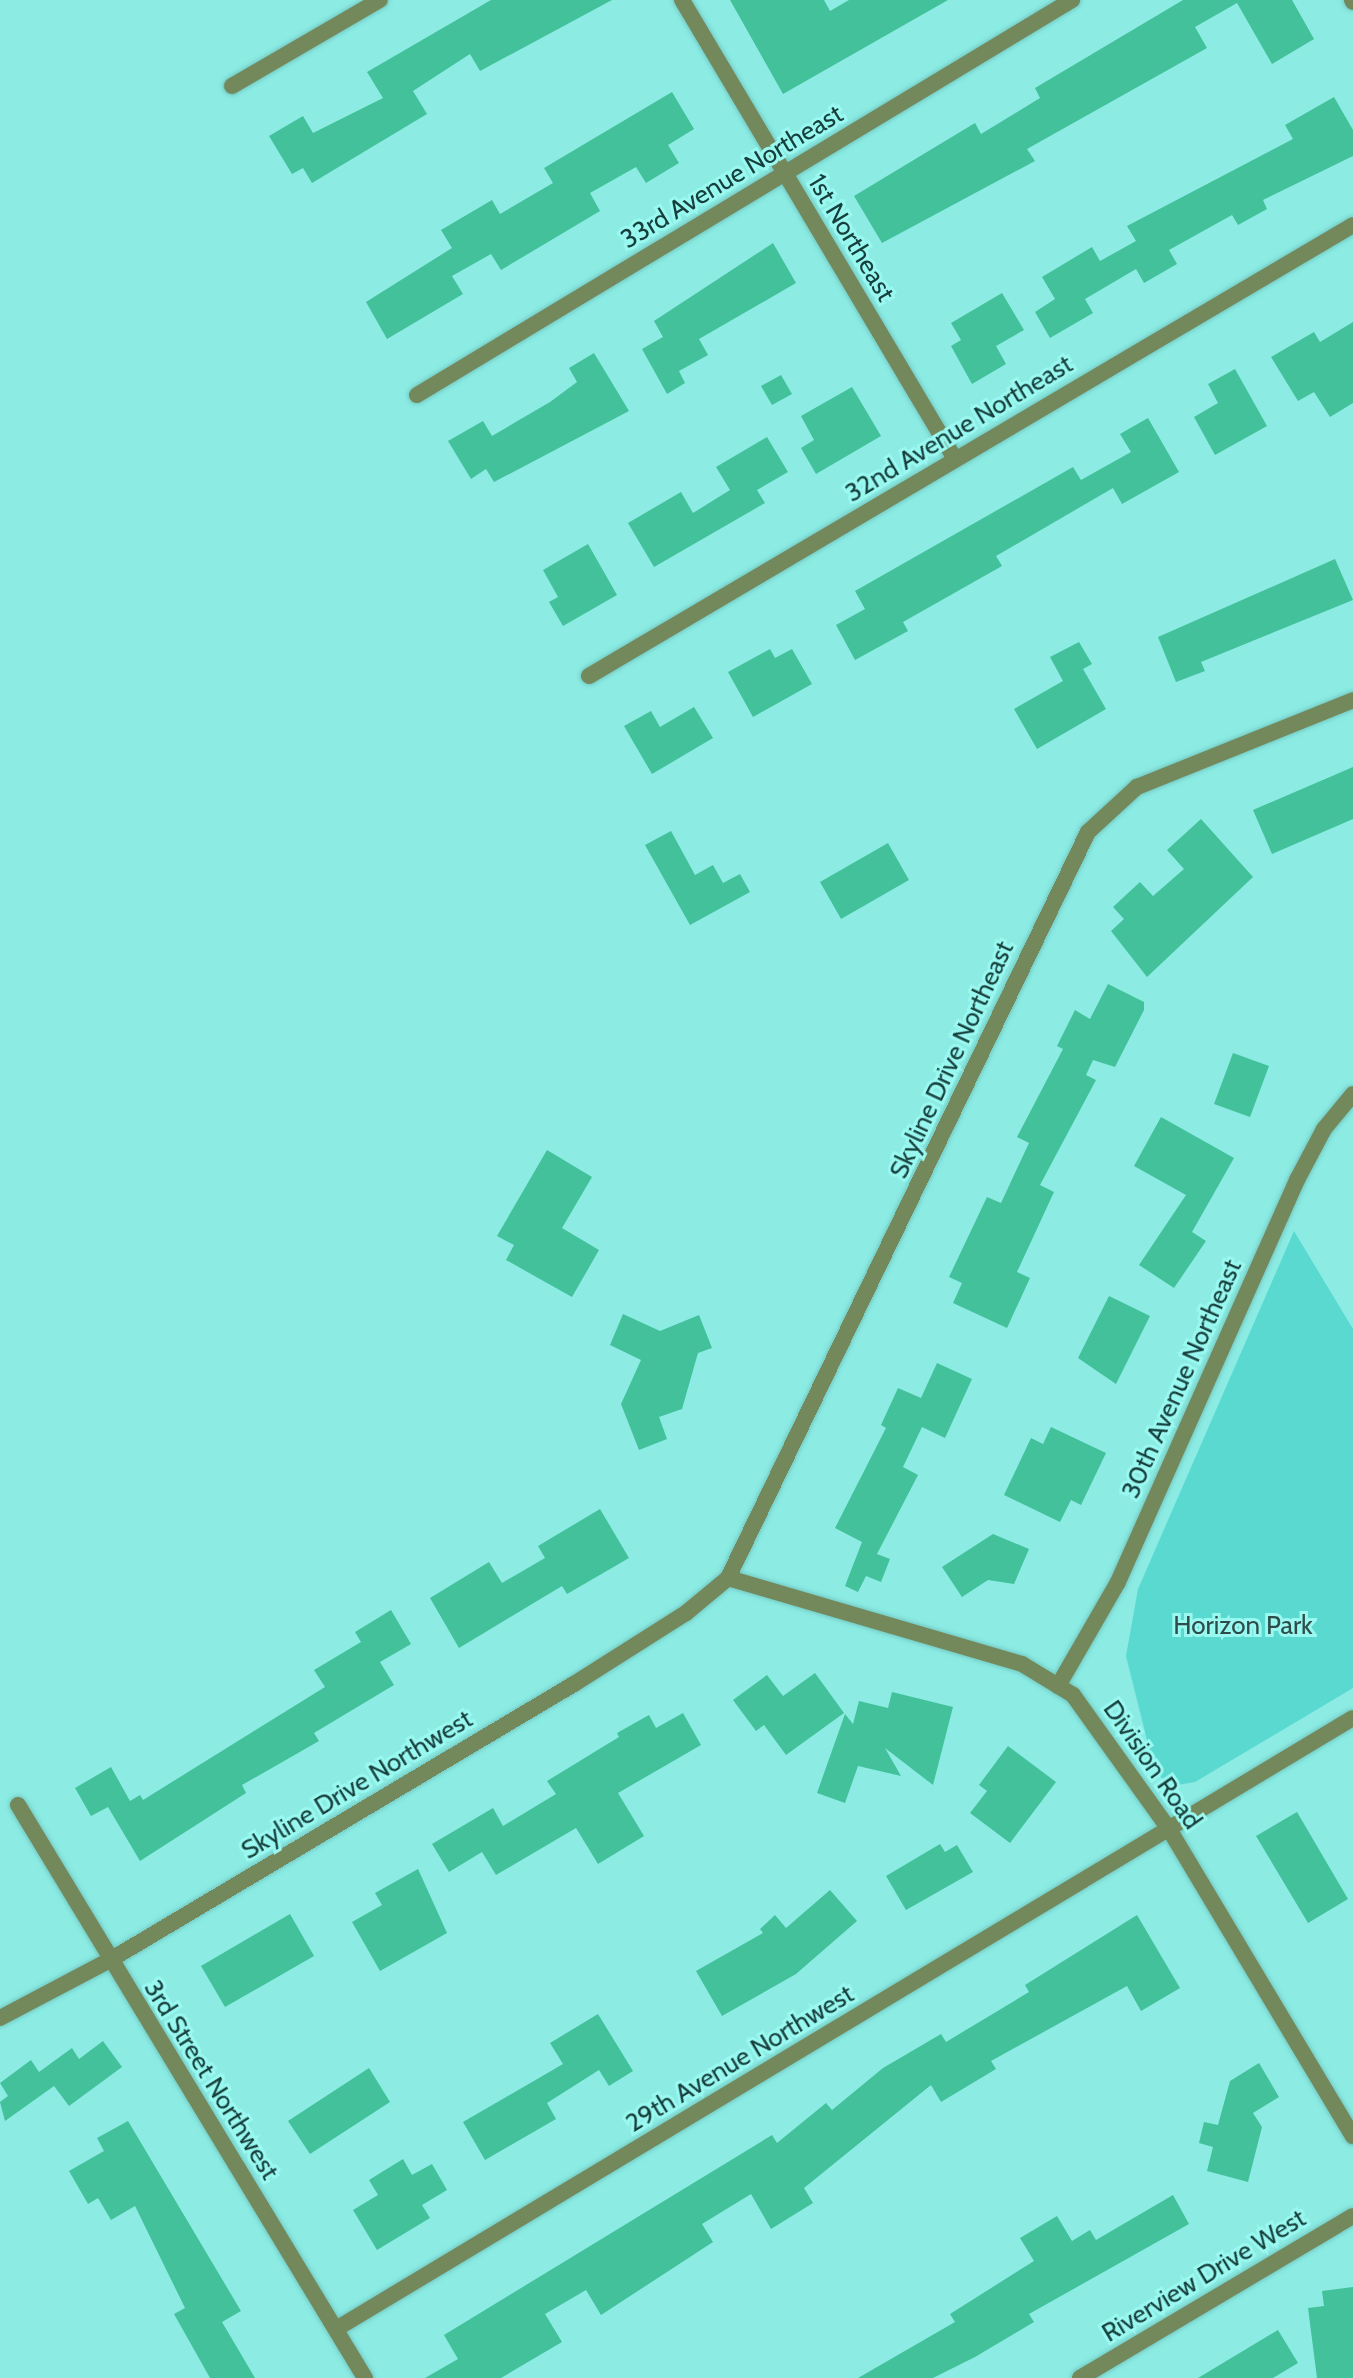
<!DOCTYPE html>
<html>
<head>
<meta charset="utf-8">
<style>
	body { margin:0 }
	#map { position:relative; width:1353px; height:2378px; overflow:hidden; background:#8cece4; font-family:Cabin,sans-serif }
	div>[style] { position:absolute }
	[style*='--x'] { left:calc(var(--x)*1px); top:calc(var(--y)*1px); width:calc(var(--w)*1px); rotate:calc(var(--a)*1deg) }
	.green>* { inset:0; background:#5ad9d1 }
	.building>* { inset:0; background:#42c19a }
	.roads { filter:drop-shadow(0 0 2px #74c9c2) drop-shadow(0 0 2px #74c9c2) }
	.minor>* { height:16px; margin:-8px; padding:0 8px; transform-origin:8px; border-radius:8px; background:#73895b }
	.tertiary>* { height:16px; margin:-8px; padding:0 8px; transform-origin:8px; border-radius:8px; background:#73895b }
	span { translate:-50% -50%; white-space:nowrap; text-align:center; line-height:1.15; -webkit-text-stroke:6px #99f9f1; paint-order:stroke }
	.street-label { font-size:26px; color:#163f3c }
	.park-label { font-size:26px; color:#2e4d4a }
</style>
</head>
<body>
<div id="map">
	<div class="green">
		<i style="clip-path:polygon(1294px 1231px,1353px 1329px,1353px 1688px,1195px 1782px,1172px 1786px,1155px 1772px,1126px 1656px,1138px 1589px)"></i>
	</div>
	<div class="building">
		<i style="clip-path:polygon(491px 0,612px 0,480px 71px,470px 54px,413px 91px,427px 114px,312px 183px,303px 168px,292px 174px,269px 136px,303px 116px,313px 133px,383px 98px,367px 72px)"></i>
		<i style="clip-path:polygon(730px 0,824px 0,830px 11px,849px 0,948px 0,783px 94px)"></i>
		<i style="clip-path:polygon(1183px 0,1292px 0,1314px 39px,1272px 64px,1237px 3px,1195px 27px,1207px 48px,1027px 149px,1035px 161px,882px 243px,854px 196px,975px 123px,981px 134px,1040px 98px,1035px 88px)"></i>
		<i style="clip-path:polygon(672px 92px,694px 129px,668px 145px,679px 163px,646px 183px,636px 167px,590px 193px,600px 211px,501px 270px,491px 254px,452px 276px,463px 294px,387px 339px,366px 302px,452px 248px,441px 230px,492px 200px,500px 214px,553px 183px,544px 168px)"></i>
		<i style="clip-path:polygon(1334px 97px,1353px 130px,1353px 156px,1263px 200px,1267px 209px,1238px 225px,1232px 215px,1169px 250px,1177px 264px,1144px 283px,1136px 269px,1085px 299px,1093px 313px,1050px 338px,1035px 312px,1055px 299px,1042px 277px,1092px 247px,1100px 261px,1136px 241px,1127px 226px,1293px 139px,1285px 125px)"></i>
		<i style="clip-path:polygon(773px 243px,796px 283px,699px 339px,708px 355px,679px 371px,685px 383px,667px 394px,642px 349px,663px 337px,654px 321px)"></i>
		<i style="clip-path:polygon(1002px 293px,1024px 330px,996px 346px,1006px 364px,972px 384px,951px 346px,961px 340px,951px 323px)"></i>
		<i style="clip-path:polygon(1353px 322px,1353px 403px,1330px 417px,1314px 392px,1298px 401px,1271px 357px,1314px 332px,1320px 342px)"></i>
		<i style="clip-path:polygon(594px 353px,629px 411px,494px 482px,486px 469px,471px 479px,448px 441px,483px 421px,492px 436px,550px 402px,577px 382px,569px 368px)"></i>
		<i style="clip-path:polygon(1235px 369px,1267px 426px,1215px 455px,1194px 417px,1218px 403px,1208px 384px)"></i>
		<i style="clip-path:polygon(781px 375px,792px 394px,772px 405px,761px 386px)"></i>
		<i style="clip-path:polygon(852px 387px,881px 436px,816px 474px,801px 448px,814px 440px,801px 416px)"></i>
		<i style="clip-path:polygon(1148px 418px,1179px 472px,1122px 504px,1113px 488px,996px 556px,1002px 566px,903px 622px,908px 631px,855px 660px,836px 625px,865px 609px,855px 591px,1073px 467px,1081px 480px,1131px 452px,1120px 434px)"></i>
		<i style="clip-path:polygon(767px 437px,788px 472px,757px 490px,765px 503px,654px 567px,628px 523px,681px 492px,693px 513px,730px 490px,716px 467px)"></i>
		<i style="clip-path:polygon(588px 544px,617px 595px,563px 626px,549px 602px,558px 597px,543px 570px)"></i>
		<i style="clip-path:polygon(1335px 559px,1353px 600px,1201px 662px,1205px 671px,1176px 682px,1158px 637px)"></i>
		<i style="clip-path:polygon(1079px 642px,1092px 664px,1083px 669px,1106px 709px,1037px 749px,1014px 709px,1063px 681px,1050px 657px)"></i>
		<i style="clip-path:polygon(770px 649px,775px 658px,792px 649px,812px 684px,753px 717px,728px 672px)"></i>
		<i style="clip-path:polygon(694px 707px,713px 738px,652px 774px,624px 726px,651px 711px,660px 727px)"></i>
		<i style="clip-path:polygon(1353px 767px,1353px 819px,1272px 854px,1253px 810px)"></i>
		<i style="clip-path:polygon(1201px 819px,1253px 877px,1147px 977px,1111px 931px,1124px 919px,1113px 907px,1140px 882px,1153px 896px,1184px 869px,1167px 850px)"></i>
		<i style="clip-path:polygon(671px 831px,695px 875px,713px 865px,723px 883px,740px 874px,750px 892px,690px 925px,645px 845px)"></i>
		<i style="clip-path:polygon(888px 843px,909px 880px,841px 919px,820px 882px)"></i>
		<i style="clip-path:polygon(1108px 984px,1144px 1002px,1144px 1010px,1115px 1067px,1093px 1060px,1086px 1075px,1096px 1080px,1040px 1185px,1054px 1192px,1017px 1272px,1030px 1278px,1007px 1328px,953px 1303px,962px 1283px,949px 1277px,987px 1197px,1001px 1203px,1029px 1143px,1017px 1137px,1063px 1049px,1057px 1046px,1075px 1010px,1090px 1019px)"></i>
		<i style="clip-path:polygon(1233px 1053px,1269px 1066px,1250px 1117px,1214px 1104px)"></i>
		<i style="clip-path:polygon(1161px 1117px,1234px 1158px,1192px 1232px,1206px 1241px,1174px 1288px,1139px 1265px,1186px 1195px,1134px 1166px)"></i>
		<i style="clip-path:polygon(547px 1150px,592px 1177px,562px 1228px,599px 1250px,572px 1297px,506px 1260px,514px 1245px,497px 1236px)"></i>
		<i style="clip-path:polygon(1109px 1296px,1150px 1316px,1116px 1384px,1078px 1358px)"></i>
		<i style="clip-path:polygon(623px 1314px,660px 1331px,699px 1315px,712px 1348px,698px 1353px,682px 1409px,659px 1417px,667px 1439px,639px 1450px,621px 1404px,641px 1360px,610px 1345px)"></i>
		<i style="clip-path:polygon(937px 1363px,972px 1379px,945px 1438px,922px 1427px,903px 1467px,918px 1475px,877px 1554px,890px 1559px,881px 1582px,866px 1576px,858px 1592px,845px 1586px,862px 1542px,835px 1528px,886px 1428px,881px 1425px,898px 1388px,921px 1398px)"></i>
		<i style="clip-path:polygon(1051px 1427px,1106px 1453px,1081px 1505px,1071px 1500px,1060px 1522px,1004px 1495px,1031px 1438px,1043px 1444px)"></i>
		<i style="clip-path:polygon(600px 1509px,629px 1558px,567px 1594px,562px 1586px,459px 1648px,430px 1598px,489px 1562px,502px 1583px,545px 1558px,538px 1546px)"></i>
		<i style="clip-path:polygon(993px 1534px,1029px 1549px,1014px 1584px,988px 1580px,962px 1597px,942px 1567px)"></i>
		<i style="clip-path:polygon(391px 1610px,411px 1644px,380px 1662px,394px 1685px,314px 1733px,319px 1741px,242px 1785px,246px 1793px,140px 1861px,108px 1807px,91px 1816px,75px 1788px,111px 1767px,130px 1801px,140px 1795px,143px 1800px,325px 1687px,314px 1670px,361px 1642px,355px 1632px)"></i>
		<i style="clip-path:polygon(815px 1673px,844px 1713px,786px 1755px,764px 1725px,756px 1731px,733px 1700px,767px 1675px,783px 1696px)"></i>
		<i style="clip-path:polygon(892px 1692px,953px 1707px,933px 1785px,885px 1748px,901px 1776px,858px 1766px,845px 1803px,817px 1793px,845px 1714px,853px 1724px,859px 1701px,888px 1708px)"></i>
		<i style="clip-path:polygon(683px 1713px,701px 1745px,618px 1793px,644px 1836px,598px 1864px,576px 1828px,496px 1875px,482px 1852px,449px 1872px,432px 1844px,493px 1808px,503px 1826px,556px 1794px,547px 1781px,619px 1737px,617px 1733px,649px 1715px,656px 1728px)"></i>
		<i style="clip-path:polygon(1008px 1746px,1056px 1782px,1010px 1843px,970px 1813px,987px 1791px,979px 1785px)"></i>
		<i style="clip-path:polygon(1297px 1812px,1348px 1899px,1308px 1923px,1256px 1836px)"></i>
		<i style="clip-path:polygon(940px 1844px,945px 1852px,957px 1845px,973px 1872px,906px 1910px,886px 1876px)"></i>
		<i style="clip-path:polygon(418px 1869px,447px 1933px,380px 1971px,352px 1922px,382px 1905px,375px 1893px)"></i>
		<i style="clip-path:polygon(830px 1890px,857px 1921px,796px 1974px,722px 2016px,696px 1971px,763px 1933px,760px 1929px,775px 1915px,786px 1928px)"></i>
		<i style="clip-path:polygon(290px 1914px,314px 1956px,225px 2007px,201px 1966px)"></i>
		<i style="clip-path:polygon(1137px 1915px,1180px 1988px,1141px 2011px,1127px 1986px,991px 2061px,996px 2069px,941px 2102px,931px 2085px,804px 2188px,813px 2203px,771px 2229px,751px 2194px,702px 2224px,713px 2242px,601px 2315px,586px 2290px,545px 2314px,562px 2342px,501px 2378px,425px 2378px,458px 2359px,444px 2335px,772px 2135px,777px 2143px,826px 2103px,832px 2110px,883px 2068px,941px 2034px,946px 2042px,1029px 1992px,1025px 1985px)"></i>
		<i style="clip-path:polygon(598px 2014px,633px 2071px,609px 2086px,599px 2070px,547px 2103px,556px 2119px,485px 2160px,463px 2122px,563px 2064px,550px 2043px)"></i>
		<i style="clip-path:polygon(103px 2041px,122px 2067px,69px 2106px,54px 2086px,5px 2121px,0 2102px,8px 2096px,0 2083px,31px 2060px,39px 2072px,72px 2048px,79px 2059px)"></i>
		<i style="clip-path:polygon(1259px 2063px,1279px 2097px,1253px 2113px,1262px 2127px,1248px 2182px,1207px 2171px,1213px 2147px,1199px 2143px,1204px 2122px,1218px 2125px,1230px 2081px)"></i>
		<i style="clip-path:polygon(369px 2068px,390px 2102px,310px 2154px,288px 2121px)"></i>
		<i style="clip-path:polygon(128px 2121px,241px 2311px,222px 2322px,255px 2378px,210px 2378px,174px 2314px,185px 2308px,135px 2206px,111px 2220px,98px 2198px,88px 2204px,69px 2171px,104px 2151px,97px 2138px)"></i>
		<i style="clip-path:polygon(403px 2159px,412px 2175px,432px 2164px,447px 2190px,422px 2205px,430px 2218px,377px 2250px,353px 2210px,378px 2195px,369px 2180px)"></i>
		<i style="clip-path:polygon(1173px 2195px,1189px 2224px,1029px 2314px,1034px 2322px,975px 2357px,933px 2378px,858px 2378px,955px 2322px,950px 2314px,1034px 2261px,1020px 2238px,1057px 2216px,1072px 2241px,1090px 2230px,1096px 2240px)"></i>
		<i style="clip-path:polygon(1353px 2287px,1353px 2378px,1317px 2378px,1308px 2308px,1324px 2306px,1322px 2291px)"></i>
		<i style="clip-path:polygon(1278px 2330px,1298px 2363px,1273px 2378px,1198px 2378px)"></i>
	</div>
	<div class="roads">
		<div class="minor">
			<i style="--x:682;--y:0;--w:534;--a:59.26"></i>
			<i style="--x:232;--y:86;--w:171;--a:-30.2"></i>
			<i style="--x:417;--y:395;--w:765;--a:-31.09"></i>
			<i style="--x:589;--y:676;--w:887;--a:-30.55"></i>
			<i style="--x:728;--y:1578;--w:306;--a:16.3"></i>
			<i style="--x:1022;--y:1664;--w:60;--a:31.3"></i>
			<i style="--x:1073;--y:1695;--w:165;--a:54.4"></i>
			<i style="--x:1169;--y:1829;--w:358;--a:59.1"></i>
			<i style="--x:1058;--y:1686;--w:120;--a:-60"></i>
			<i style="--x:1118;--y:1582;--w:440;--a:-66"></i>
			<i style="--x:1297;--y:1180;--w:58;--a:-62.1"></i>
			<i style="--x:1324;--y:1129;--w:45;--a:-50.4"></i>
			<i style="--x:18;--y:1805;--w:670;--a:58.8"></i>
			<i style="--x:0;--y:2018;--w:124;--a:-27.8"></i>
			<i style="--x:110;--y:1960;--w:540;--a:-30.75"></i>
			<i style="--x:574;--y:1684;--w:133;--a:-32.4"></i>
			<i style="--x:686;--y:1613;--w:55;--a:-39.8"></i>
			<i style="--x:728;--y:1578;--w:828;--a:-64.24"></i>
			<i style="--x:1088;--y:832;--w:67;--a:-42.6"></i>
			<i style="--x:1137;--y:787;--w:233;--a:-21.9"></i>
			<i style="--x:336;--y:2329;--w:1186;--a:-31"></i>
			<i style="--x:1080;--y:2378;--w:317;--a:-30.7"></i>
		</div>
		<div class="tertiary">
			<i style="--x:1352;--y:0;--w:2;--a:63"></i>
		</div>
	</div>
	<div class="street-label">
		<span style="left:732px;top:177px;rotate:-31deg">33rd Avenue Northeast</span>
		<span style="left:851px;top:238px;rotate:59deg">1st Northeast</span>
		<span style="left:959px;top:429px;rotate:-31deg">32nd Avenue Northeast</span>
		<span style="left:952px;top:1060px;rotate:-65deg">Skyline Drive Northeast</span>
		<span style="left:1182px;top:1379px;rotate:-66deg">30th Avenue Northeast</span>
		<span style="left:1152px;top:1765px;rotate:55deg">Division Road</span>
		<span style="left:357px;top:1785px;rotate:-31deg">Skyline Drive Northwest</span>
		<span style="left:740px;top:2059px;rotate:-31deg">29th Avenue Northwest</span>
		<span style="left:211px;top:2080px;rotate:58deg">3rd Street Northwest</span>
		<span style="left:1204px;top:2276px;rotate:-31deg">Riverview Drive West</span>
	</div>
	<div class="park-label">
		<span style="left:1243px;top:1626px">Horizon Park</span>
	</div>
</div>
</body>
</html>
